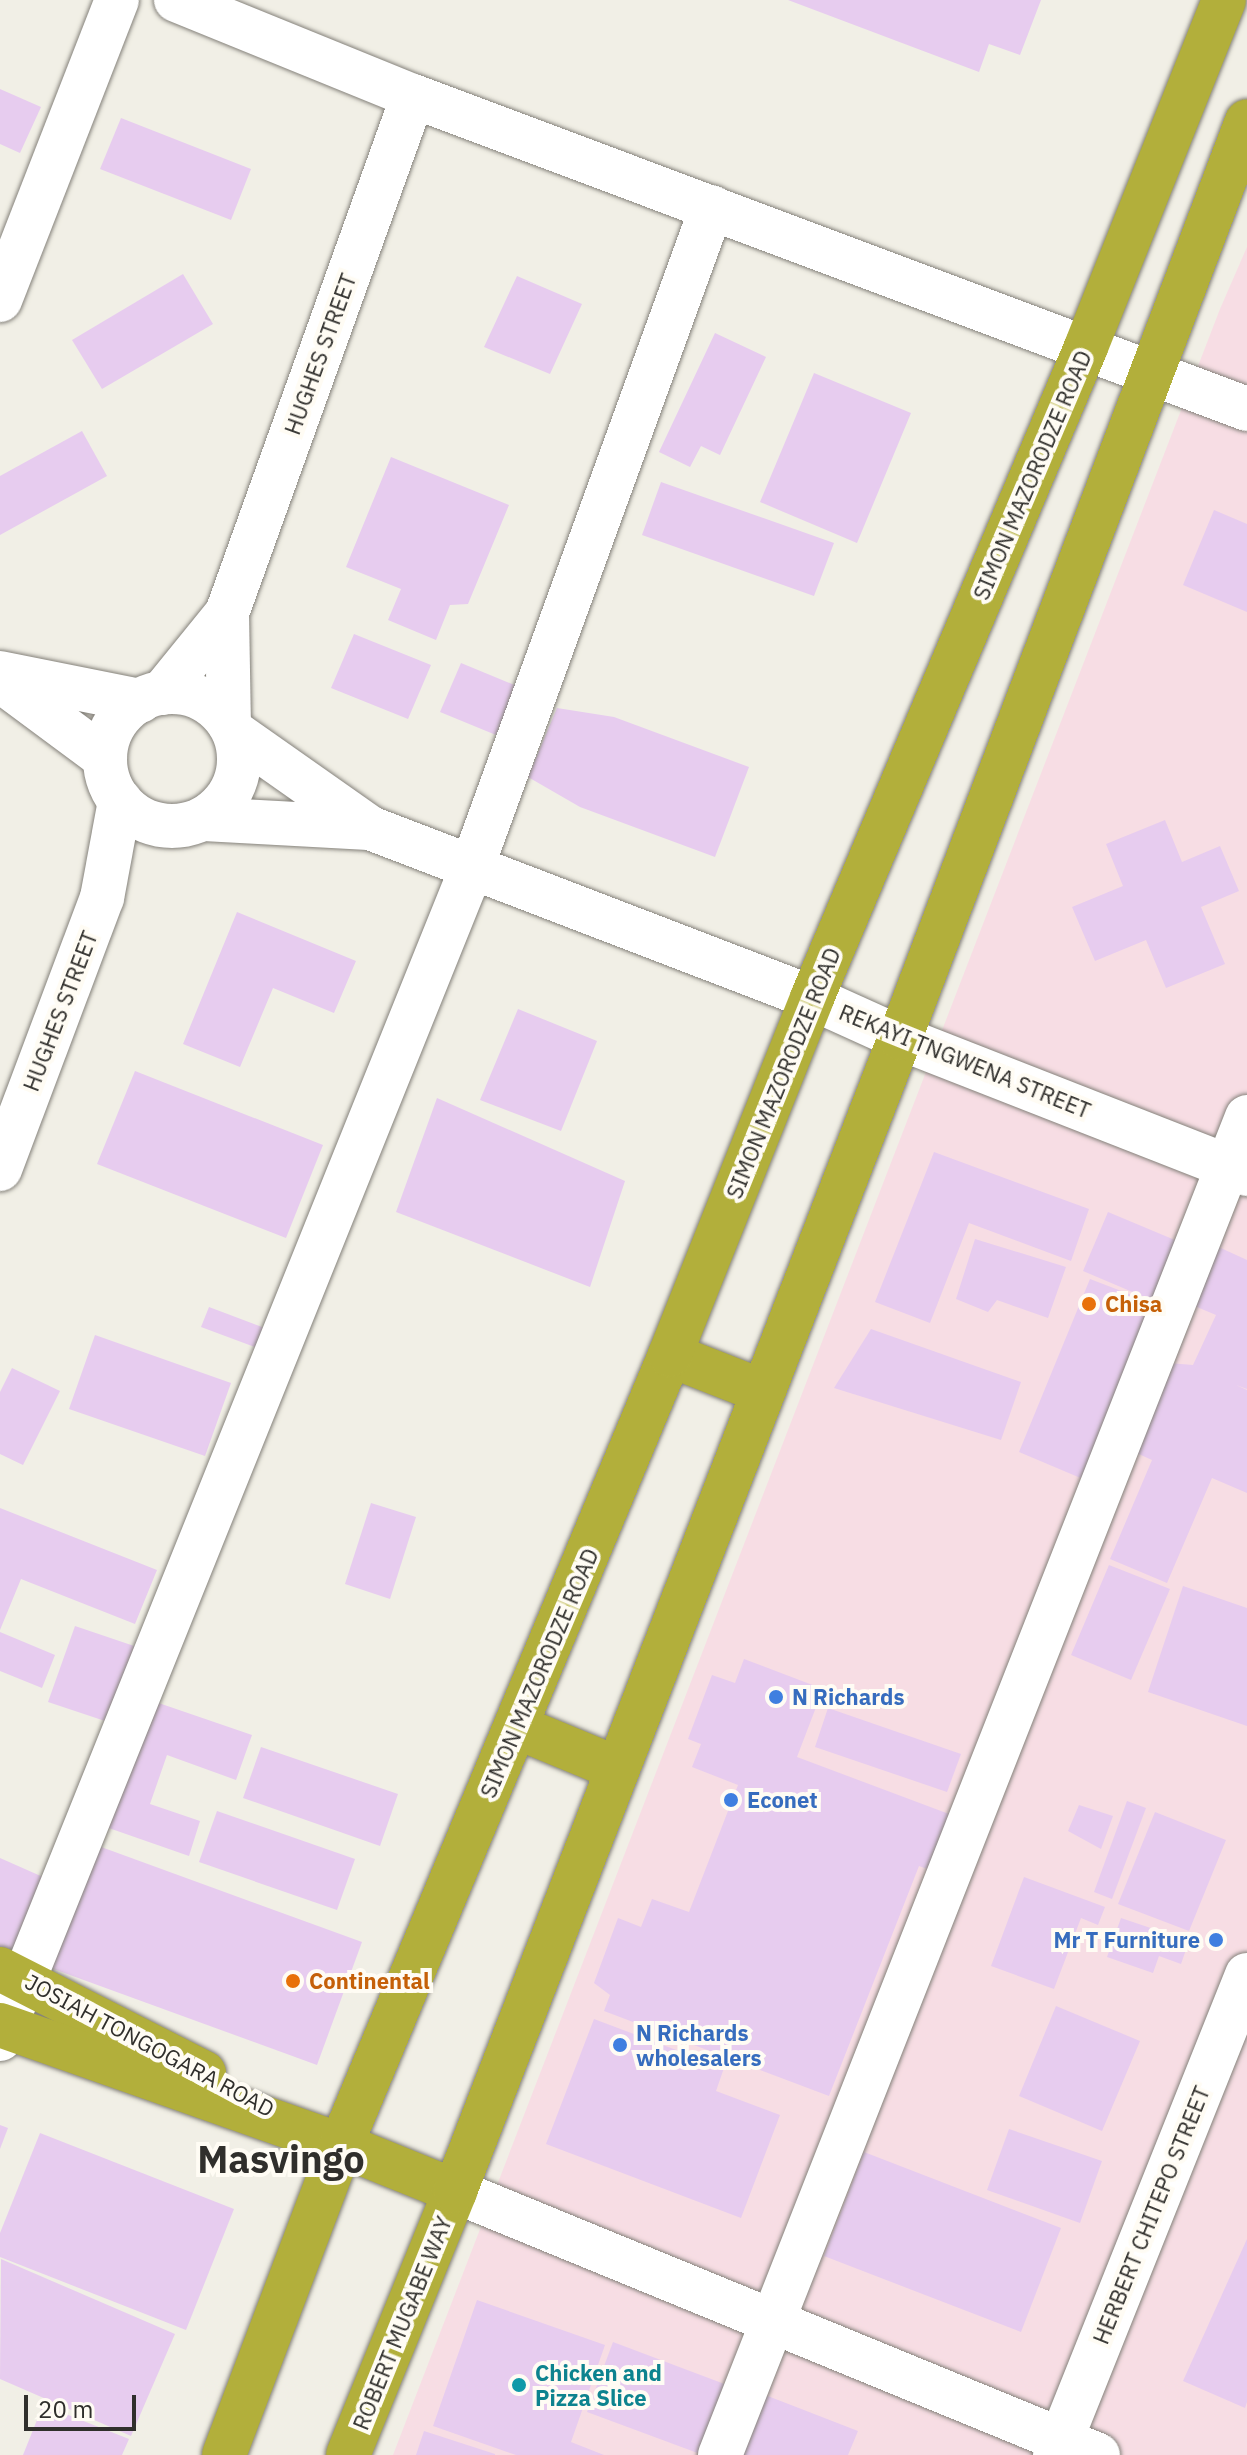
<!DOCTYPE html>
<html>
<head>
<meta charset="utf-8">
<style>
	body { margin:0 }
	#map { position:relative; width:1247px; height:2455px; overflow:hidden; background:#f1efe6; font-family:"IBM Plex Sans",sans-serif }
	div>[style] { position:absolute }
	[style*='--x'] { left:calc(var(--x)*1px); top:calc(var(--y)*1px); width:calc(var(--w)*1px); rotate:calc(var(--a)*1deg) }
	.commercial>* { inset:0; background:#f7dde4 }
	.building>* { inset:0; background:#e7ccef }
	.roads { filter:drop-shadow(0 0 2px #84817a) drop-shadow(0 0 2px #84817a) }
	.minor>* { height:44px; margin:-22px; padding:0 22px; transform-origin:22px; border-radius:22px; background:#fff }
	.minor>.ring { margin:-22px; padding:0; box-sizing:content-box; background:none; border:44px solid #fff; border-radius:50% }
	.highway>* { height:44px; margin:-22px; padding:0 22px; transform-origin:22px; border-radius:22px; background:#b2af3b }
	.dots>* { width:22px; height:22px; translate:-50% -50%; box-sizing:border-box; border:4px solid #fffcf4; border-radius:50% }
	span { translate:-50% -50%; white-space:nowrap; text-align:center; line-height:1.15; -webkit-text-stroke:8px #fffcf4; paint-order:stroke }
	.street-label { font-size:22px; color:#302f2c }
	.food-label { font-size:22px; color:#c56008; font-weight:700 }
	.left { translate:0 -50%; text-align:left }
	.shop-label { font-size:22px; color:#366cbe; font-weight:700 }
	.right { translate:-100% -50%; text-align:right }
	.culture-label { font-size:22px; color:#0d838f; font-weight:700 }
	.town-label { font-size:38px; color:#302f2c; font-weight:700 }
	.scale { position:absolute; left:24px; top:2395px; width:112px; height:36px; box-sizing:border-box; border:4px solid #302f2c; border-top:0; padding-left:10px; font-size:24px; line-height:28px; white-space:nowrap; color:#302f2c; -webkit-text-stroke:6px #fffcf4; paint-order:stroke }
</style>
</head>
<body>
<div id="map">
	<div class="commercial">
		<i style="clip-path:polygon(1247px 247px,1247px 2455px,393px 2455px,1220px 309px)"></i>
	</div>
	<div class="building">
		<i style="clip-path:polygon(788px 0,1041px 0,1020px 55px,989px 44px,979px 72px)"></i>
		<i style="clip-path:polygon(0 89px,41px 107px,20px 153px,0 144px)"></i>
		<i style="clip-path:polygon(121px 118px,251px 169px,231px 220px,100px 169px)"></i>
		<i style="clip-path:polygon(183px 274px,213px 324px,102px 389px,72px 340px)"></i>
		<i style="clip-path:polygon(517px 276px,582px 304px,550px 374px,484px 347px)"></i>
		<i style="clip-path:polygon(715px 333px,766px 357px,720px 455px,701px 446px,690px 467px,659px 452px)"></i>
		<i style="clip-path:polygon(814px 373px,911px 413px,857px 543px,760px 502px)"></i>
		<i style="clip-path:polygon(82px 431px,107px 476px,0 535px,0 476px)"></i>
		<i style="clip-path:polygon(391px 457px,509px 505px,468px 604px,450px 605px,436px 640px,388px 620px,401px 589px,346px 567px)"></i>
		<i style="clip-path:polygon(661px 482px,834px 543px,814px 596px,642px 535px)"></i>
		<i style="clip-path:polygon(1214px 510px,1247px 524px,1247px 612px,1183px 585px)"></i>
		<i style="clip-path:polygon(354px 634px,431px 665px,408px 719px,331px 688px)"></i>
		<i style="clip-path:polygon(461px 663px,517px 686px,496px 735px,440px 712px)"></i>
		<i style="clip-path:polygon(557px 708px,614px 717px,749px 767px,715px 857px,580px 807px,528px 777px)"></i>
		<i style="clip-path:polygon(1165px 820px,1182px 862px,1220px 846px,1239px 891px,1201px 907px,1225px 964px,1166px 988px,1146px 940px,1095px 961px,1072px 907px,1123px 886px,1106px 844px)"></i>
		<i style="clip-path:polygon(237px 912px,356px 961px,334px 1013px,273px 988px,240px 1067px,183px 1044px)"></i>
		<i style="clip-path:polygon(518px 1009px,597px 1041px,561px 1131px,480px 1100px)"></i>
		<i style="clip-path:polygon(135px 1071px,323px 1145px,286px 1238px,97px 1164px)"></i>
		<i style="clip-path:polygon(437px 1098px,625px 1181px,590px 1287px,396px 1212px)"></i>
		<i style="clip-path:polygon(934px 1152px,1089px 1209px,1071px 1261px,969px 1223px,930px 1323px,875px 1302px)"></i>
		<i style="clip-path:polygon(1108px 1212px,1182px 1243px,1156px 1302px,1083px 1271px)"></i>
		<i style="clip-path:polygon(975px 1239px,1066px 1267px,1048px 1318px,997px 1300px,988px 1312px,956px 1299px)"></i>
		<i style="clip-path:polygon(1212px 1244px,1247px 1260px,1247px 1389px,1236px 1385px,1247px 1390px,1247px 1493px,1212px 1478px,1167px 1583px,1110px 1559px,1152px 1460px,1132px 1451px,1169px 1363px,1193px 1365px,1216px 1315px,1185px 1302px)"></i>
		<i style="clip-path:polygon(1090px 1279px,1163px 1307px,1090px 1482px,1019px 1452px)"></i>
		<i style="clip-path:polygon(209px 1307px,270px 1330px,263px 1350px,201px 1327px)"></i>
		<i style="clip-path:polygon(871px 1329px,1021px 1382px,1001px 1440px,834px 1388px)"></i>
		<i style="clip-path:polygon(95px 1335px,231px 1383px,205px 1456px,69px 1409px)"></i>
		<i style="clip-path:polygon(12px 1368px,60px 1391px,23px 1465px,0 1454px,0 1392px)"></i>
		<i style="clip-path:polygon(371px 1503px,416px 1517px,390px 1599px,345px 1584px)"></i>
		<i style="clip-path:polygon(0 1508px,157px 1570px,135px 1624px,21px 1579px,0 1630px)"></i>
		<i style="clip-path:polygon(1109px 1565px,1170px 1589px,1131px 1680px,1071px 1655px)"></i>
		<i style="clip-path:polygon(1183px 1586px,1247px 1608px,1247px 1726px,1148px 1692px)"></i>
		<i style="clip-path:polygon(75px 1626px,140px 1648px,114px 1724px,48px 1702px)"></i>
		<i style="clip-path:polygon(0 1632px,55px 1655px,42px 1688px,0 1671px)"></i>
		<i style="clip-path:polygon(744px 1659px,823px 1689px,797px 1757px,957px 1817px,936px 1872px,919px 1866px,829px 2096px,604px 2011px,610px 1995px,594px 1983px,618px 1918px,641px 1927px,652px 1899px,689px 1912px,738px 1785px,692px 1767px,701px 1744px,688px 1739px,712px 1675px,735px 1683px)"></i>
		<i style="clip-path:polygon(147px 1699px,252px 1735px,236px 1780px,167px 1755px,150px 1804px,200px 1821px,189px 1856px,103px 1826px)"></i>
		<i style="clip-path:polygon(828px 1708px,961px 1754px,947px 1792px,815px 1747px)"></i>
		<i style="clip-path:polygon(261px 1747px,398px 1794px,380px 1846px,243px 1798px)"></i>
		<i style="clip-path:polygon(1127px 1801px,1146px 1808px,1112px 1899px,1094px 1892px)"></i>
		<i style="clip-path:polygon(1079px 1805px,1113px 1816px,1101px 1849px,1068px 1831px)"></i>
		<i style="clip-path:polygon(217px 1811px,355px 1859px,337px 1910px,199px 1862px)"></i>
		<i style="clip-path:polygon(1155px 1812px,1226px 1840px,1189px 1931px,1118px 1904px)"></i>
		<i style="clip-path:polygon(93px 1844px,362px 1942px,317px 2065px,48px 1967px)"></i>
		<i style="clip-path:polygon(0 1858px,52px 1881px,20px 1958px,0 1949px)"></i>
		<i style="clip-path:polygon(1024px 1877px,1105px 1907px,1098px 1925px,1081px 1918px,1054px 1989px,991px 1966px)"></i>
		<i style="clip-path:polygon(1121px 1918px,1189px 1941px,1181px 1964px,1159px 1956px,1153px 1973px,1107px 1957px)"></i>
		<i style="clip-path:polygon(1056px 2006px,1140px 2041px,1102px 2131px,1019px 2096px)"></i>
		<i style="clip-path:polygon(594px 2019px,724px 2068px,716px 2091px,780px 2115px,741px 2218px,546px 2144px)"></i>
		<i style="clip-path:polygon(0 2125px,8px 2128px,0 2149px)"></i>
		<i style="clip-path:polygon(1009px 2129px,1102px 2161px,1080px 2223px,987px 2190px)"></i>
		<i style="clip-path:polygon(40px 2133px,234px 2209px,186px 2330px,0 2257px,0 2233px)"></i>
		<i style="clip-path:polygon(864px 2152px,1061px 2228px,1021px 2332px,824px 2256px)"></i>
		<i style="clip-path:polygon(1247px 2239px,1247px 2402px,1245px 2408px,1183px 2381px)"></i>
		<i style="clip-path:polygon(1px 2259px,175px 2334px,131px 2436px,0 2379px)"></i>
		<i style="clip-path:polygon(477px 2300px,605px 2345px,571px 2442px,604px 2455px,516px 2455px,433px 2426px)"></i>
		<i style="clip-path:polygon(613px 2342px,735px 2388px,703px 2455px,587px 2412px)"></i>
		<i style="clip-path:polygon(755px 2391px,858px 2431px,848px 2455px,731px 2455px)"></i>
		<i style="clip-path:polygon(43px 2405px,129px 2439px,122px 2455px,23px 2455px)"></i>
		<i style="clip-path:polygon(424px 2431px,495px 2454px,495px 2455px,416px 2455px)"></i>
	</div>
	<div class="roads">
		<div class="minor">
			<i style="--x:176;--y:0;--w:256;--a:22.1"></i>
			<i style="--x:413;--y:96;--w:891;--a:20.57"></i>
			<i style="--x:0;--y:300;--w:322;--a:-68.7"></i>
			<i style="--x:227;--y:613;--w:110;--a:89"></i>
			<i style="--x:0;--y:673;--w:143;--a:11.3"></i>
			<i style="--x:0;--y:680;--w:131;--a:36.6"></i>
			<i class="ring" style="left:105px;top:692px;width:90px;height:90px"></i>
			<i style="--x:162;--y:693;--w:103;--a:-50.9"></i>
			<i style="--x:227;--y:613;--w:549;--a:-70.21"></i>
			<i style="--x:235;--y:733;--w:165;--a:35.1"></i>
			<i style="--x:370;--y:828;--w:474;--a:21"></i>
			<i style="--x:812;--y:998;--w:97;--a:24.4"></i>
			<i style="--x:900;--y:1038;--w:373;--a:21.4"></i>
			<i style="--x:203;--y:819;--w:167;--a:3.1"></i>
			<i style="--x:0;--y:1169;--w:290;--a:-69.4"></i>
			<i style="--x:102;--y:898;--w:99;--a:-79.5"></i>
			<i style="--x:0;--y:2039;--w:1263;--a:-68.06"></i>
			<i style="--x:472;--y:867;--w:702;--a:-70.02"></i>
			<i style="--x:455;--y:2191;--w:695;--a:22.32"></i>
			<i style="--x:720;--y:2455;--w:1438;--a:-68.5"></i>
			<i style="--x:1055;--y:2455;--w:517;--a:-68.2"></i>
		</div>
		<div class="highway">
			<i style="--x:670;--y:1355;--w:99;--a:21.4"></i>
			<i style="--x:517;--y:1727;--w:107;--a:22.5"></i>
			<i style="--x:0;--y:1969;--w:229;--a:27"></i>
			<i style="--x:0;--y:2025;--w:361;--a:19.4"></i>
			<i style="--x:341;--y:2145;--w:123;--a:22"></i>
			<i style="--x:224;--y:2455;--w:331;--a:-69.3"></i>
			<i style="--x:341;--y:2145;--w:856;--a:-67.39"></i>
			<i style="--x:670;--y:1355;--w:384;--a:-68.3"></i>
			<i style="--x:812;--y:998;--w:706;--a:-67.17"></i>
			<i style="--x:1086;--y:347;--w:373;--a:-68.3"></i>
			<i style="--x:348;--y:2455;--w:285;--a:-67.9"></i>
			<i style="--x:455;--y:2191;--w:1236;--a:-68.9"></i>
			<i style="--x:900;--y:1038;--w:980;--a:-69.27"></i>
		</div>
	</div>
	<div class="dots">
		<i style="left:1089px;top:1304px;background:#e8710a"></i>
		<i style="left:776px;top:1697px;background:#3f7fe0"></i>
		<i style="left:731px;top:1800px;background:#3f7fe0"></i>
		<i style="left:1216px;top:1940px;background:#3f7fe0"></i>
		<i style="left:293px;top:1981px;background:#e8710a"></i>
		<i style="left:620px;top:2045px;background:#3f7fe0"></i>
		<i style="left:519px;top:2385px;background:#0f9aa8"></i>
	</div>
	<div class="street-label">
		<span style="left:320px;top:354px;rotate:-70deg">HUGHES STREET</span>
		<span style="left:1032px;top:475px;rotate:-67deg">SIMON MAZORODZE ROAD</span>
		<span style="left:60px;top:1011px;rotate:-69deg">HUGHES STREET</span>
		<span style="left:965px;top:1061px;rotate:22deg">REKAYI TNGWENA STREET</span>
		<span style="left:783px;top:1073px;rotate:-68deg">SIMON MAZORODZE ROAD</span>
		<span style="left:539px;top:1673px;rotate:-67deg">SIMON MAZORODZE ROAD</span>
		<span style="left:150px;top:2045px;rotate:28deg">JOSIAH TONGOGARA ROAD</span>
		<span style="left:1151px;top:2215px;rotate:-68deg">HERBERT CHITEPO STREET</span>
		<span style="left:402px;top:2323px;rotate:-68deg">ROBERT MUGABE WAY</span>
	</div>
	<div class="food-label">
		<span class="left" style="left:1105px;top:1304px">Chisa</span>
		<span class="left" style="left:309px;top:1981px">Continental</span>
	</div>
	<div class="shop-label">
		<span class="left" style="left:792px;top:1697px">N Richards</span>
		<span class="left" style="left:747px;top:1800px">Econet</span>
		<span class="right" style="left:1200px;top:1940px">Mr T Furniture</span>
		<span class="left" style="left:636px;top:2045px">N Richards<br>wholesalers</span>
	</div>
	<div class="culture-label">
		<span class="left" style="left:535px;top:2385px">Chicken and<br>Pizza Slice</span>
	</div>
	<div class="town-label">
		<span style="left:281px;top:2159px">Masvingo</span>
	</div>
	<div class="scale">20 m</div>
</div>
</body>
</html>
